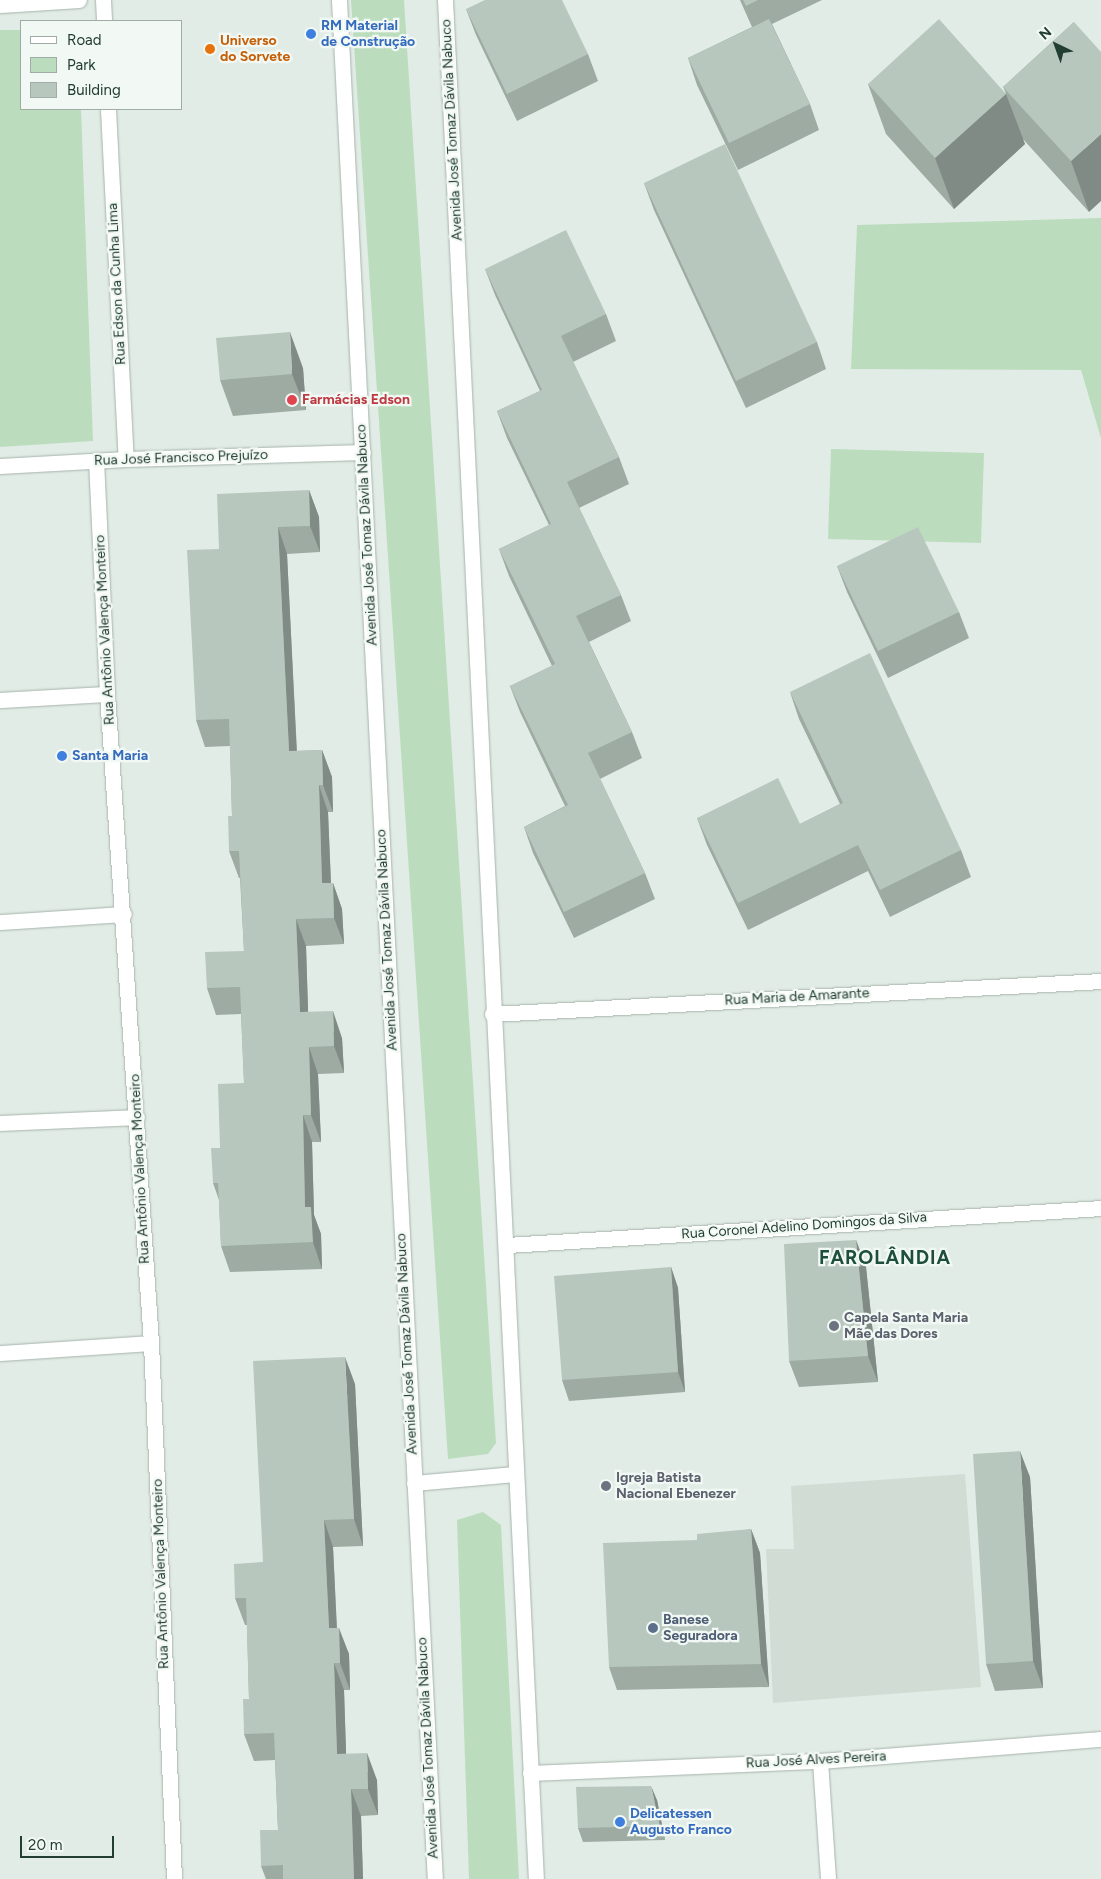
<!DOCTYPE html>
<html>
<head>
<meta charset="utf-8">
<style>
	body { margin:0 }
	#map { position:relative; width:1101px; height:1879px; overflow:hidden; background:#e2ece6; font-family:Figtree,sans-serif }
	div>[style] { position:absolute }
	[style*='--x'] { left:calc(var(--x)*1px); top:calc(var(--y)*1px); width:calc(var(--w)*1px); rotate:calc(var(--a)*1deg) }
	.built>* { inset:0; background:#d0dcd4 }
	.green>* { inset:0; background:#bbddbe }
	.roads { filter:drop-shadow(0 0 1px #a5b4ac) drop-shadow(0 0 1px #a5b4ac) }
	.minor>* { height:15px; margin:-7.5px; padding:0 7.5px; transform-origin:7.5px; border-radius:7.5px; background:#fff }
	.tertiary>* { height:15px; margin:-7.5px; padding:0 7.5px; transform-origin:7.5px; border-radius:7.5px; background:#fff }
	.secondary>* { height:15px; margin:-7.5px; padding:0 7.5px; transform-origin:7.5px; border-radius:7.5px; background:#fff }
	.wall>* { inset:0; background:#9daba3 }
	.shaded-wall>* { inset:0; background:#808b85 }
	.building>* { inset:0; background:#b7c7be }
	.dots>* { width:14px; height:14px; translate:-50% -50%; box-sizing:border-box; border:2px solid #f2f8f4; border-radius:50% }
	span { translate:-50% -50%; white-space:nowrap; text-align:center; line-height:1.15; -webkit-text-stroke:4.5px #f2f8f4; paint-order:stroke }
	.shop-label { font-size:14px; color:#366cbe; font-weight:700 }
	.left { translate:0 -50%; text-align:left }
	.food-label { font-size:14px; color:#c56008; font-weight:700 }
	.street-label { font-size:14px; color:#223d31 }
	.health-label { font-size:14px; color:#be3a42; font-weight:700 }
	.worship-label { font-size:14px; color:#5b616d; font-weight:700 }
	.service-label { font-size:14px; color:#4e5e75; font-weight:700 }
	.district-label { font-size:19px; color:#1e4f3b; font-weight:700; letter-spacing:1px }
	.legend { position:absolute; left:20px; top:20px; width:162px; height:90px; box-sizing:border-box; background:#f2f8f4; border:1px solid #9fada6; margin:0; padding:6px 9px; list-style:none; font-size:15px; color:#223d31 }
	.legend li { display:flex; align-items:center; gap:10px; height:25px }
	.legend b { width:25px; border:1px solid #9fada6 }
	.north { position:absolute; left:1031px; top:20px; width:50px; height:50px; -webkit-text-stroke:4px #f2f8f4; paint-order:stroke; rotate:318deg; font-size:14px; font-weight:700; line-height:20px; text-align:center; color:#223d31 }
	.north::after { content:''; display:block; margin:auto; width:18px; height:22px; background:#223d31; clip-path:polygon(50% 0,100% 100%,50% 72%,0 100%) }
	.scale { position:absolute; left:20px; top:1836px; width:94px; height:22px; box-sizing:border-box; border:2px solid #223d31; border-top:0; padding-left:6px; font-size:15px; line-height:18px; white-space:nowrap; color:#223d31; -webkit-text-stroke:4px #f2f8f4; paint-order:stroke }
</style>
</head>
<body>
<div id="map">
	<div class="built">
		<i style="clip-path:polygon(965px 1474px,981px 1687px,773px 1703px,766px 1549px,794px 1549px,791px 1486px)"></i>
	</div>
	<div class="green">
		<i style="clip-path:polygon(351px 0,404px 0,496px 1443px,488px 1454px,448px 1459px)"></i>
		<i style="clip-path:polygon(0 30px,21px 30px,21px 109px,81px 109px,93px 441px,0 447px)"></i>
		<i style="clip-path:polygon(1101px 218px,1101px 438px,1081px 370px,851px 369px,857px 225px)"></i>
		<i style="clip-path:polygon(831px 449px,984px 453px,981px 543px,828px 539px)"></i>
		<i style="clip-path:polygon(483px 1512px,501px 1525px,519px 1879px,469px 1879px,457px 1520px)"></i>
	</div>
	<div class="roads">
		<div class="minor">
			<i style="--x:103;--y:0;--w:21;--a:87"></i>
			<i style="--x:108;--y:109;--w:350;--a:87.1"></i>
			<i style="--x:96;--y:460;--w:234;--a:87.3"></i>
			<i style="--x:107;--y:694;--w:650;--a:86.12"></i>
			<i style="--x:151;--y:1343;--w:536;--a:87.54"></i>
			<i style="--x:0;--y:700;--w:107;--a:-3.2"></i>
			<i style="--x:0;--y:922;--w:124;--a:-3.7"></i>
			<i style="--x:492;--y:1014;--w:610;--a:-3.1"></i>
			<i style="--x:0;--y:1123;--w:137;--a:-2.5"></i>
			<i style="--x:507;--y:1245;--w:595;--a:-3.56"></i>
			<i style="--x:0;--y:1353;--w:151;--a:-3.8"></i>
			<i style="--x:820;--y:1761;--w:118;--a:86.1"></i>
			<i style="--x:530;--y:1773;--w:290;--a:-2.4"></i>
			<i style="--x:820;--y:1761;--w:282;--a:-4.5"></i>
		</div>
		<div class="tertiary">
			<i style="--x:0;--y:5;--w:79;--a:-3.6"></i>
			<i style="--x:0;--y:466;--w:126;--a:-3.2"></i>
			<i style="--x:126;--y:459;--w:237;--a:-1.7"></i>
		</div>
		<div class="secondary">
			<i style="--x:339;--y:0;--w:1881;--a:87.08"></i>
			<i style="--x:445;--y:0;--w:1881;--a:87.23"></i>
			<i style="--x:414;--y:1483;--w:101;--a:-5.1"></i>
		</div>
	</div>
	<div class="wall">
		<i style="clip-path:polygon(740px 0,822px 0,772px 24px,810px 104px,819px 130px,738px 170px,697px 85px,688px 58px,752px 27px)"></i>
		<i style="clip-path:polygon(466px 9px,588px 54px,598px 81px,517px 121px,476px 35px)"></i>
		<i style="clip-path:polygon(1074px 22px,1089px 212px,1022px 138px,1025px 144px,954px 209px,886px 134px,868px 84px,1006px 93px,1003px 87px)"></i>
		<i style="clip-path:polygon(644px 183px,817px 342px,826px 369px,746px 408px,654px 210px)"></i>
		<i style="clip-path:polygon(485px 269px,606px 314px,616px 341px,573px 362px,619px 457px,629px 484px,579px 508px,621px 595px,631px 621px,589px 642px,632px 732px,642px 758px,600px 779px,645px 873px,655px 899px,574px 938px,533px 853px,524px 827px,565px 806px,520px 712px,510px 686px,552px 666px,509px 576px,499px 549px,549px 525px,507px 438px,497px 411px,540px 391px,495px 295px)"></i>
		<i style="clip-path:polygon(303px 368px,306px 410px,233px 416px,220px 380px)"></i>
		<i style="clip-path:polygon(309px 490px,319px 517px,320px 552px,287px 554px,297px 751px,322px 750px,332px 777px,333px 812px,328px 812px,331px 883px,333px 883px,342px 909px,344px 944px,306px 946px,308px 1012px,342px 1038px,344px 1073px,318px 1074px,321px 1142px,312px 1142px,314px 1215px,321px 1234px,322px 1269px,230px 1272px,221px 1246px,219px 1200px,213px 1183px,220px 1148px,244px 1083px,241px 1014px,216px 1015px,207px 988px,244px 951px,240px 878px,239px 878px,229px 851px,232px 816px,230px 746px,205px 747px,196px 720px,219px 549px)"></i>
		<i style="clip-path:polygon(837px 566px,959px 612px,969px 638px,888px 678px,847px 592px)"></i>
		<i style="clip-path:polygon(790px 692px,961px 850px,971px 877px,890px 917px,868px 871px,748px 930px,707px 845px,697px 818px,800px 824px,840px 804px,799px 719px)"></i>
		<i style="clip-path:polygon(856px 1240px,866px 1267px,878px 1382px,799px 1387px,789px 1361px)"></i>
		<i style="clip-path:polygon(671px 1267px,678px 1288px,685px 1392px,569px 1401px,562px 1380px)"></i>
		<i style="clip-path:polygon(355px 1384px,363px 1546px,333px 1547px,337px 1628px,349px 1654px,350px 1690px,344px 1690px,346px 1754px,377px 1780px,378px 1815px,361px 1816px,363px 1879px,266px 1879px,261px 1866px,278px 1830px,275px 1760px,254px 1761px,244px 1734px,249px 1699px,247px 1625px,245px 1625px,235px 1598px,263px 1562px)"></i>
		<i style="clip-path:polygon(1030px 1477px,1043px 1688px,995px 1691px,986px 1664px)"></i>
		<i style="clip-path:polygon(751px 1529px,760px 1553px,769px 1687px,617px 1690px,609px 1667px,697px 1540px)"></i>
		<i style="clip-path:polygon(657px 1800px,665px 1840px,583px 1842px,578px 1828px)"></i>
	</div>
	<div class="shaded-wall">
		<i style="clip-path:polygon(1006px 94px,1025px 144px,954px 209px,935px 158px)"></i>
		<i style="clip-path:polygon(1101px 134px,1101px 201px,1089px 212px,1071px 161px)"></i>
		<i style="clip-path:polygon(290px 332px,303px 368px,306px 410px,292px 374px)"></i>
		<i style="clip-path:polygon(309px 490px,319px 517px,320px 552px,310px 526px)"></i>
		<i style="clip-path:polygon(278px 527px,287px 554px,298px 778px,289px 751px)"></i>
		<i style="clip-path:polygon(322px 750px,332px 777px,333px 812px,323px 785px)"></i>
		<i style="clip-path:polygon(319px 785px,328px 812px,332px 910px,322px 883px)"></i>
		<i style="clip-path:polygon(333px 883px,342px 909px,344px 944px,334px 918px)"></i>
		<i style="clip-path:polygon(296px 919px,306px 946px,309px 1039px,300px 1012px)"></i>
		<i style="clip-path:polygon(333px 1011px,342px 1038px,344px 1073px,334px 1046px)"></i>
		<i style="clip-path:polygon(309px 1047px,318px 1074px,321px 1142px,311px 1115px)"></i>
		<i style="clip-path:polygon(303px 1115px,312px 1142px,314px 1215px,321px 1234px,322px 1269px,313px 1242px,305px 1207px)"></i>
		<i style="clip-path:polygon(856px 1240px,866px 1267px,878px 1382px,868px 1356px)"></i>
		<i style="clip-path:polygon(671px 1267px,678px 1288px,685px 1392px,678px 1372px)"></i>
		<i style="clip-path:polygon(345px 1357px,355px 1384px,363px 1546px,354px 1519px)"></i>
		<i style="clip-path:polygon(1020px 1451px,1030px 1477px,1043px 1688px,1033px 1661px)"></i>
		<i style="clip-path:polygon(324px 1520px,333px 1547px,338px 1655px,329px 1628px)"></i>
		<i style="clip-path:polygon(751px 1529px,760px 1553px,769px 1687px,761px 1664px)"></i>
		<i style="clip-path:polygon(339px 1628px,349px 1654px,350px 1690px,340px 1663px)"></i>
		<i style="clip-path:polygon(334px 1663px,344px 1690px,347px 1781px,337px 1754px)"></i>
		<i style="clip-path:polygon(367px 1753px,377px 1780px,378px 1815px,368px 1789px)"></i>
		<i style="clip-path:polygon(651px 1786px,657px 1800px,665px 1840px,660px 1826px)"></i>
		<i style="clip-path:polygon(351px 1789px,361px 1816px,363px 1879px,354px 1879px)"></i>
	</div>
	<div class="building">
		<i style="clip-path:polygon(485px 0,562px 0,588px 54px,507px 94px,466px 9px)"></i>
		<i style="clip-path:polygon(743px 0,758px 0,746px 6px)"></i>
		<i style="clip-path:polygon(769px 19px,810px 104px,729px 143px,688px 58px)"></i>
		<i style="clip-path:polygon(939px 19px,1006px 94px,935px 158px,868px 84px)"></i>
		<i style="clip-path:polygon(1074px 22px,1101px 52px,1101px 134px,1071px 161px,1003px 87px)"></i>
		<i style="clip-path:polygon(725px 144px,817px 342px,736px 381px,644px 183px)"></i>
		<i style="clip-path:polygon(566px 230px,606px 314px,561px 336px,619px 457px,567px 482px,621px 595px,576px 616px,632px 732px,588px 753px,645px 873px,564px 912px,524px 827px,568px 805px,510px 686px,555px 664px,499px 549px,551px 524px,497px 411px,542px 390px,485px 269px)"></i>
		<i style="clip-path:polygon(290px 332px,292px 374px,220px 380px,216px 338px)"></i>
		<i style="clip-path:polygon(309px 490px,310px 526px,278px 527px,289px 751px,322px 750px,323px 785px,319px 785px,322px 883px,333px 883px,334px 918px,296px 919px,300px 1012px,333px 1011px,334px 1046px,309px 1047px,311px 1115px,303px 1115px,305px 1207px,311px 1207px,313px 1242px,221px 1246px,218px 1183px,213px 1183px,211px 1148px,220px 1148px,218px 1084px,244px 1083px,240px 987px,207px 988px,205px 952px,244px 951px,239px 851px,229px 851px,228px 816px,232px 816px,229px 719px,196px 720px,187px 550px,219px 549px,217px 494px)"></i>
		<i style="clip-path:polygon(918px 527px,959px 612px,878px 651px,837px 566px)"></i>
		<i style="clip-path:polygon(870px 653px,961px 850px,880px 890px,858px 845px,738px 903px,697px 818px,778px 778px,800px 824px,843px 803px,790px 692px)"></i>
		<i style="clip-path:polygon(856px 1240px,868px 1356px,789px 1361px,784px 1244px)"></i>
		<i style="clip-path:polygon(671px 1267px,678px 1372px,562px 1380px,554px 1276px)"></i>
		<i style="clip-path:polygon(345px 1357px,354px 1519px,324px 1520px,329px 1628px,339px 1628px,340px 1663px,334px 1663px,337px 1754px,367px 1753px,368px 1789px,351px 1789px,354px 1879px,283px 1879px,283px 1865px,261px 1866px,260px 1830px,278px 1830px,274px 1733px,244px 1734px,243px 1699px,249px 1699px,246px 1598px,235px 1598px,234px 1564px,263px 1562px,253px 1361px)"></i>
		<i style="clip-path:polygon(1020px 1451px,1033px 1661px,986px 1664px,973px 1454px)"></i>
		<i style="clip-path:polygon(751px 1529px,761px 1664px,609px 1667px,603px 1543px,697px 1540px,697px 1534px)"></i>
		<i style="clip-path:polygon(651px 1786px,660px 1826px,578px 1828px,576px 1787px)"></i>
	</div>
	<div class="dots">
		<i style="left:311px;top:34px;background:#3f7fe0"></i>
		<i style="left:210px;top:49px;background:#e8710a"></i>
		<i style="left:292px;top:400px;background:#e0444e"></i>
		<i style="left:62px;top:756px;background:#3f7fe0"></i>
		<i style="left:834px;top:1326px;background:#6b7280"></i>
		<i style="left:606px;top:1486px;background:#6b7280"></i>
		<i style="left:653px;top:1628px;background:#5c6f8a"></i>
		<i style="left:620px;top:1822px;background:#3f7fe0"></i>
	</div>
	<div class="shop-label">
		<span class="left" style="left:321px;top:34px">RM Material<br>de Construção</span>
		<span class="left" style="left:72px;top:756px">Santa Maria</span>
		<span class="left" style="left:630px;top:1822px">Delicatessen<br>Augusto Franco</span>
	</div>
	<div class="food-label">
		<span class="left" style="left:220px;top:49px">Universo<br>do Sorvete</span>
	</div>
	<div class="street-label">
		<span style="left:452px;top:130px;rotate:-93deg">Avenida José Tomaz Dávila Nabuco</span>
		<span style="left:117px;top:284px;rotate:-93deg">Rua Edson da Cunha Lima</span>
		<span style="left:181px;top:458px;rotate:-2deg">Rua José Francisco Prejuízo</span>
		<span style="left:367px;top:535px;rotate:-93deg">Avenida José Tomaz Dávila Nabuco</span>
		<span style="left:105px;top:630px;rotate:-93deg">Rua Antônio Valença Monteiro</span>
		<span style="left:387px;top:940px;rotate:-93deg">Avenida José Tomaz Dávila Nabuco</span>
		<span style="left:797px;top:997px;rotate:-3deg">Rua Maria de Amarante</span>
		<span style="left:140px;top:1169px;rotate:-93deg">Rua Antônio Valença Monteiro</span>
		<span style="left:804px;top:1226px;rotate:-4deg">Rua Coronel Adelino Domingos da Silva</span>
		<span style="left:407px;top:1344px;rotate:-93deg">Avenida José Tomaz Dávila Nabuco</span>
		<span style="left:161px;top:1574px;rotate:-92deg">Rua Antônio Valença Monteiro</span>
		<span style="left:428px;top:1748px;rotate:-93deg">Avenida José Tomaz Dávila Nabuco</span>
		<span style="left:816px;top:1760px;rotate:-3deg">Rua José Alves Pereira</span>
	</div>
	<div class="health-label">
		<span class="left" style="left:302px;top:400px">Farmácias Edson</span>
	</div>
	<div class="worship-label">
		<span class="left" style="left:844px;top:1326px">Capela Santa Maria<br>Mãe das Dores</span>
		<span class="left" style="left:616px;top:1486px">Igreja Batista<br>Nacional Ebenezer</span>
	</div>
	<div class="service-label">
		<span class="left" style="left:663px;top:1628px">Banese<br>Seguradora</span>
	</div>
	<div class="district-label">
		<span style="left:885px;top:1258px">FAROLÂNDIA</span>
	</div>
	<ul class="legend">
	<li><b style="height:6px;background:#fff"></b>Road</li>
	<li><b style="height:14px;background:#bbddbe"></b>Park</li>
	<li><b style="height:14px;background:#b7c7be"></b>Building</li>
	</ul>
	<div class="north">N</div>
	<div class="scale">20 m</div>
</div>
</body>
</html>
